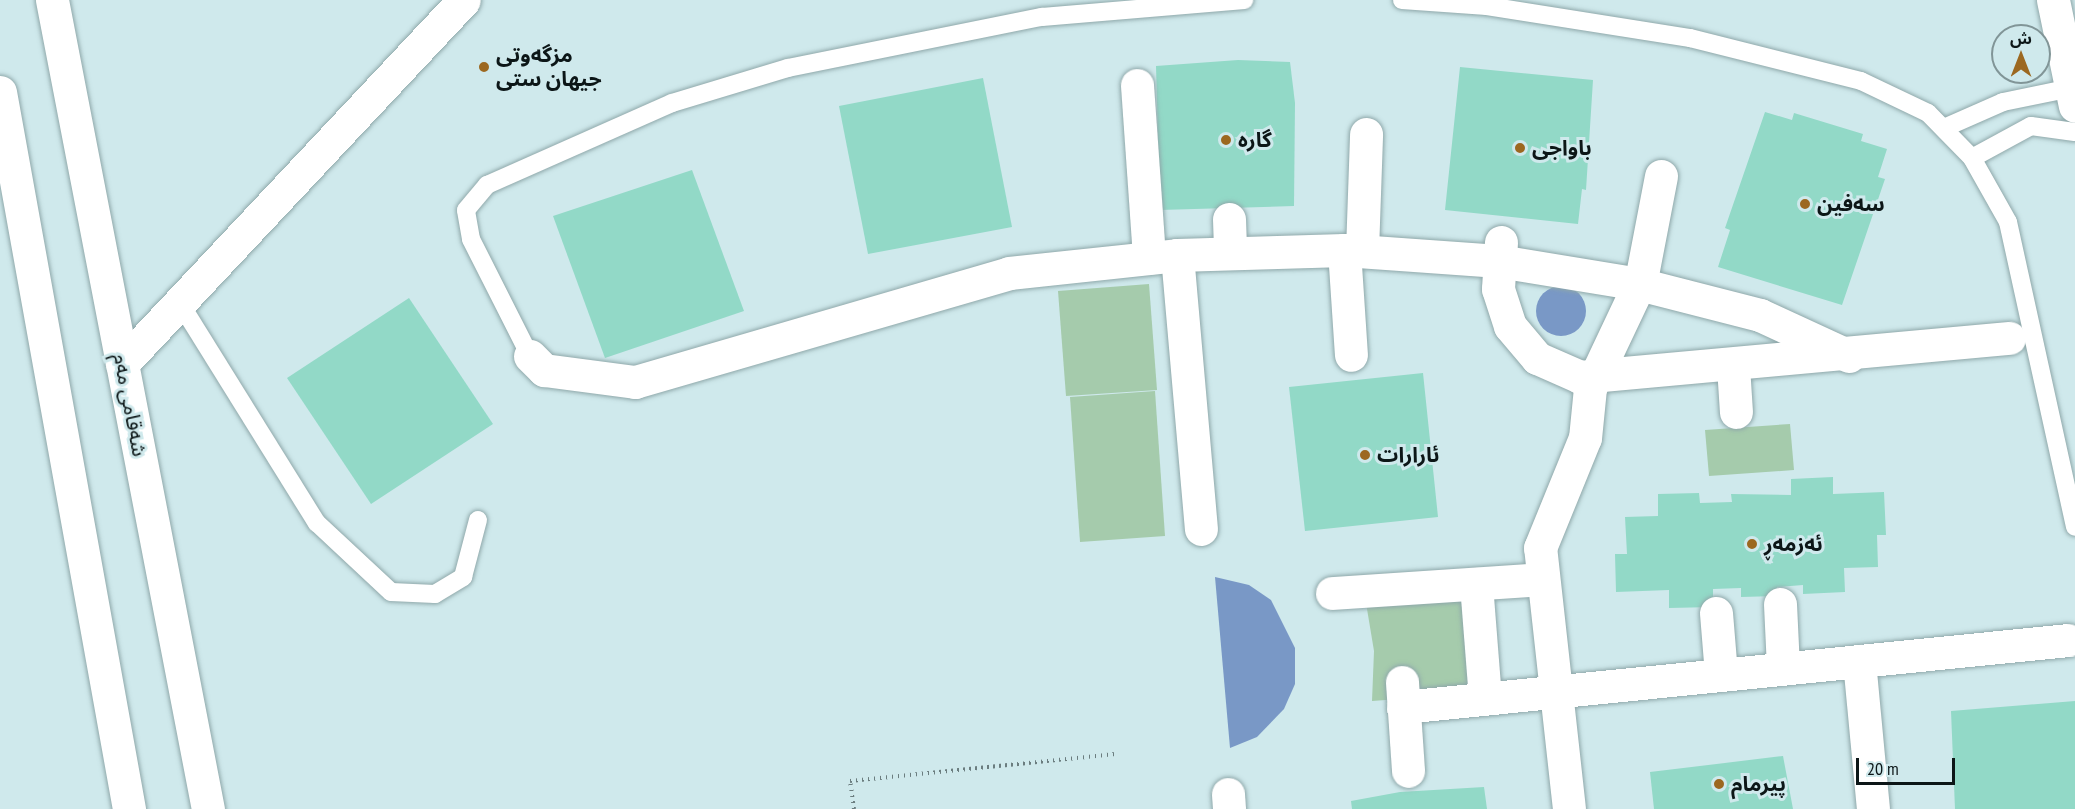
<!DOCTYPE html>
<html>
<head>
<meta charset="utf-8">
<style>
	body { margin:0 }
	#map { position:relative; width:2075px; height:809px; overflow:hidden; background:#cfe9ec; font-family:"PT Sans Narrow","Noto Sans Arabic",sans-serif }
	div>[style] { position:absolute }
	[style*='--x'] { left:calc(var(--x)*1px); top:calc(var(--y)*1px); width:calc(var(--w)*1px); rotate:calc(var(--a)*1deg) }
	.green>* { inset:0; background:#a5cbac }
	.water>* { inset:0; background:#7998c6 }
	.round { border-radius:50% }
	.building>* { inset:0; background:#92d9c7 }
	.path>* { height:4px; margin-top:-2px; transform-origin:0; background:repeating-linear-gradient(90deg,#6b7d7f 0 1.5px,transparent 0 6px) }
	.roads { filter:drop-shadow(0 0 2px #8fa8aa) drop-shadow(0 0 2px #8fa8aa) }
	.lane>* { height:18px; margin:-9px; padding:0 9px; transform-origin:9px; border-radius:9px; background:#fff }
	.street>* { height:33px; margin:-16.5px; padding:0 16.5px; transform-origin:16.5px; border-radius:16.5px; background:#fff }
	.secondary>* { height:33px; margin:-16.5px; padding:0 16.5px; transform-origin:16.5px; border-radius:16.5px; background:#fff }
	.dots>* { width:16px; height:16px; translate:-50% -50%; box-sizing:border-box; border:3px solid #cfe9ec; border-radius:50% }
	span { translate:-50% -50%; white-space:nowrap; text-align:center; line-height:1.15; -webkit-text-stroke:6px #cfe9ec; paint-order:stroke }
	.poi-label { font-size:21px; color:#0c1617; font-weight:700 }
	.left { translate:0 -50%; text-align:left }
	.street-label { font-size:21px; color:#0c1617 }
	.north { position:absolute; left:1991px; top:24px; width:60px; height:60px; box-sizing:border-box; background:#cfe9ec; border:2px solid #819597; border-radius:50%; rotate:0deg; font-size:16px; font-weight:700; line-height:24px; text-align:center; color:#0c1617 }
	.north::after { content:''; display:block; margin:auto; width:21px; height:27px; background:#9c6820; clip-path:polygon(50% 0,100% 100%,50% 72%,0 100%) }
	.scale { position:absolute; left:1856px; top:758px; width:99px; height:27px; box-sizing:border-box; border:3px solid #0c1617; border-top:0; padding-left:8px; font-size:18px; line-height:21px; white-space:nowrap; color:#0c1617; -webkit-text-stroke:4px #cfe9ec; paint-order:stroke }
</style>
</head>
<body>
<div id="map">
	<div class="green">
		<i style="clip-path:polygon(1149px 284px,1157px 390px,1066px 396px,1058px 291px)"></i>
		<i style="clip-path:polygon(1155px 391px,1165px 536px,1080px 542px,1070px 397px)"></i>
		<i style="clip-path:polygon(1790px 424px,1794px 470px,1709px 476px,1705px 430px)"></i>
		<i style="clip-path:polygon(1471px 591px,1481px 693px,1372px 701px,1374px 651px,1365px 597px)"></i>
	</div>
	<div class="water">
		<i class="round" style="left:1536px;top:286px;width:50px;height:50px"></i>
		<i style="clip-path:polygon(1215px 577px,1249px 585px,1271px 600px,1295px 648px,1295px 684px,1284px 709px,1257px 737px,1230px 748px)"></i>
	</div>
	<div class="building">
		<i style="clip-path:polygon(1238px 60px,1290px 62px,1295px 103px,1294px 206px,1160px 210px,1156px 66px)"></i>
		<i style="clip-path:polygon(1460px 67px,1593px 80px,1586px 190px,1582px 189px,1578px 224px,1445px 210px)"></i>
		<i style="clip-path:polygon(983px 78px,1012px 227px,868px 254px,839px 106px)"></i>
		<i style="clip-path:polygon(1765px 112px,1792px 120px,1794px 113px,1863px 134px,1861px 141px,1887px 149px,1878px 177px,1885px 179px,1842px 305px,1718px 267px,1730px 230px,1725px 228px)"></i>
		<i style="clip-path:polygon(692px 170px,744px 311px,605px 358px,553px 216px)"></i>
		<i style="clip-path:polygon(409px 298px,493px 424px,371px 504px,287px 378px)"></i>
		<i style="clip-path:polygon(1423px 373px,1438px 517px,1305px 531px,1289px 387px)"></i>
		<i style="clip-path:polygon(1833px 477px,1833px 494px,1884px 492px,1886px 535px,1877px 535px,1878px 567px,1844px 568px,1845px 592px,1803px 594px,1803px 585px,1777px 587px,1777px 596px,1741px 597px,1741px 588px,1713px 589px,1713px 607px,1669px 608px,1669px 590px,1616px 592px,1615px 554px,1627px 554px,1625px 517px,1658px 516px,1658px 494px,1699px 493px,1700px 503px,1732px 502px,1731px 494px,1791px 495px,1791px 479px)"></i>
		<i style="clip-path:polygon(2075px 701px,2075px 809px,1955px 809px,1951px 711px)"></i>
		<i style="clip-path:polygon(1783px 756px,1793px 809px,1654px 809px,1650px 772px)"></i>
		<i style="clip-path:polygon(1484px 787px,1487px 809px,1352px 809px,1351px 801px,1400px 792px)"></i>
	</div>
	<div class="path">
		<i style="--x:854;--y:809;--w:28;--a:-98"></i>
		<i style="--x:850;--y:781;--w:267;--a:-5.8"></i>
	</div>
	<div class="roads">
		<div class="lane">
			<i style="--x:1402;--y:0;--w:85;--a:4"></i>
			<i style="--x:1487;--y:6;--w:206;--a:9"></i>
			<i style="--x:1690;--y:38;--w:176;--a:14.1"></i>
			<i style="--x:1861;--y:81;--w:74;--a:25.5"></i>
			<i style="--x:1928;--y:113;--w:63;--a:45.6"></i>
			<i style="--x:1972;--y:158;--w:73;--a:60.6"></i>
			<i style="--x:2008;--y:222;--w:312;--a:77.6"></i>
			<i style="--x:1944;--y:128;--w:64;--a:-23.8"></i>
			<i style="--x:2003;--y:102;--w:69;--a:-11.6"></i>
			<i style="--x:1972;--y:158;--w:67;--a:-28.5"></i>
			<i style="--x:2031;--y:126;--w:44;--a:7.8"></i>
			<i style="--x:178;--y:300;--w:263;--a:58.1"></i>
			<i style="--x:317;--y:523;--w:101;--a:43"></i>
			<i style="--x:391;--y:592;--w:44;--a:2.6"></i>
			<i style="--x:435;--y:594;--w:33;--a:-31"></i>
			<i style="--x:463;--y:577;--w:59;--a:-75.3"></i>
			<i style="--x:530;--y:356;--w:131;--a:-116.8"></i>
			<i style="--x:471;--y:239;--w:29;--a:-100"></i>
			<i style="--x:466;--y:210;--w:33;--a:-50"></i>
			<i style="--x:487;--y:185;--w:202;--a:-23.9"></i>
			<i style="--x:672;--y:103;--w:121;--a:-16.8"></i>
			<i style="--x:788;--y:68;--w:259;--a:-11.4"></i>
			<i style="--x:1042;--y:17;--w:203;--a:-4.8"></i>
		</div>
		<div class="street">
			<i style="--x:1137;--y:85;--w:173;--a:86"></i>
			<i style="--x:1229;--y:219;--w:34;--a:88"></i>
			<i style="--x:1501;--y:242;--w:47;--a:93.7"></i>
			<i style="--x:1498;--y:289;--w:39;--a:72"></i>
			<i style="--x:1510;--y:326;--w:42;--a:49.8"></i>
			<i style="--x:1537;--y:358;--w:47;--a:23.8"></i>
			<i style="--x:1580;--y:377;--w:431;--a:-5.2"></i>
			<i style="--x:1344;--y:250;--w:105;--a:86.2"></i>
			<i style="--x:1362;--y:251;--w:117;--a:-88"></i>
			<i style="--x:1177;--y:255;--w:275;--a:85"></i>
			<i style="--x:530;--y:356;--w:20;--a:45"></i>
			<i style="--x:544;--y:370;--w:92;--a:7.5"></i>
			<i style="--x:635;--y:382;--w:390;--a:-16.2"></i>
			<i style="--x:1009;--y:273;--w:169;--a:-6.1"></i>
			<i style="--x:1177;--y:255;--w:167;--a:-1.7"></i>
			<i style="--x:1344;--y:250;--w:155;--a:4.1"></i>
			<i style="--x:1499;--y:261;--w:142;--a:9.3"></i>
			<i style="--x:1639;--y:284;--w:125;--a:14.4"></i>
			<i style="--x:1760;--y:315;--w:98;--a:24.7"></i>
			<i style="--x:122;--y:364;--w:499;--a:-46.8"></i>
			<i style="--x:1733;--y:366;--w:46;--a:86.3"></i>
			<i style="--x:1476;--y:584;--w:114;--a:85.5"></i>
			<i style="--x:1332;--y:593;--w:211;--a:-3.8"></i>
			<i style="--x:1780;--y:604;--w:64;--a:87.3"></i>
			<i style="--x:1716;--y:613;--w:61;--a:85.3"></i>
			<i style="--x:1859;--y:661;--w:148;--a:84.6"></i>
			<i style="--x:1402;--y:682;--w:89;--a:86.1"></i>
			<i style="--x:1403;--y:707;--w:668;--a:-5.75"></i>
			<i style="--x:1228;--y:794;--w:15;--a:86"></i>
			<i style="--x:1569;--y:809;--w:263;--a:-96.3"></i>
			<i style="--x:1540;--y:548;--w:119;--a:-67.8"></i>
			<i style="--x:1585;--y:438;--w:50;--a:-84.3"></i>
			<i style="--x:1590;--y:388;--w:119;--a:-64.7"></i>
			<i style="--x:1641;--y:280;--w:106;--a:-79.1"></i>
		</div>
		<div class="secondary">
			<i style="--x:52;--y:0;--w:824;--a:79.09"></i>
			<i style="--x:2053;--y:0;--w:108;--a:78.3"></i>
			<i style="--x:0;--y:92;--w:729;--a:79.8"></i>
		</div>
	</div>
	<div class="dots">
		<i style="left:484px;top:67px;background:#9c6820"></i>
		<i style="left:1226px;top:140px;background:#9c6820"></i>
		<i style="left:1520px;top:148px;background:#9c6820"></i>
		<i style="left:1805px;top:204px;background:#9c6820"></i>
		<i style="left:1365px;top:455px;background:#9c6820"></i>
		<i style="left:1752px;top:544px;background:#9c6820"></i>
		<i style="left:1719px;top:784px;background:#9c6820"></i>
	</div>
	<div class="poi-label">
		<span class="left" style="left:496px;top:67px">مزگەوتی<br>جیهان ستی</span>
		<span class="left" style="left:1238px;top:140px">گارە</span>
		<span class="left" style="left:1532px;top:148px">باواجی</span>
		<span class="left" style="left:1817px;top:204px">سەفین</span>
		<span class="left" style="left:1377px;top:455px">ئارارات</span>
		<span class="left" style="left:1764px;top:544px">ئەزمەڕ</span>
		<span class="left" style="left:1731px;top:784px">پیرمام</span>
	</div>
	<div class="street-label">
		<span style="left:130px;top:405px;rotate:79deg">شەقامی مەم</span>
	</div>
	<div class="north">ش</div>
	<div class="scale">20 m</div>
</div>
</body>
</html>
